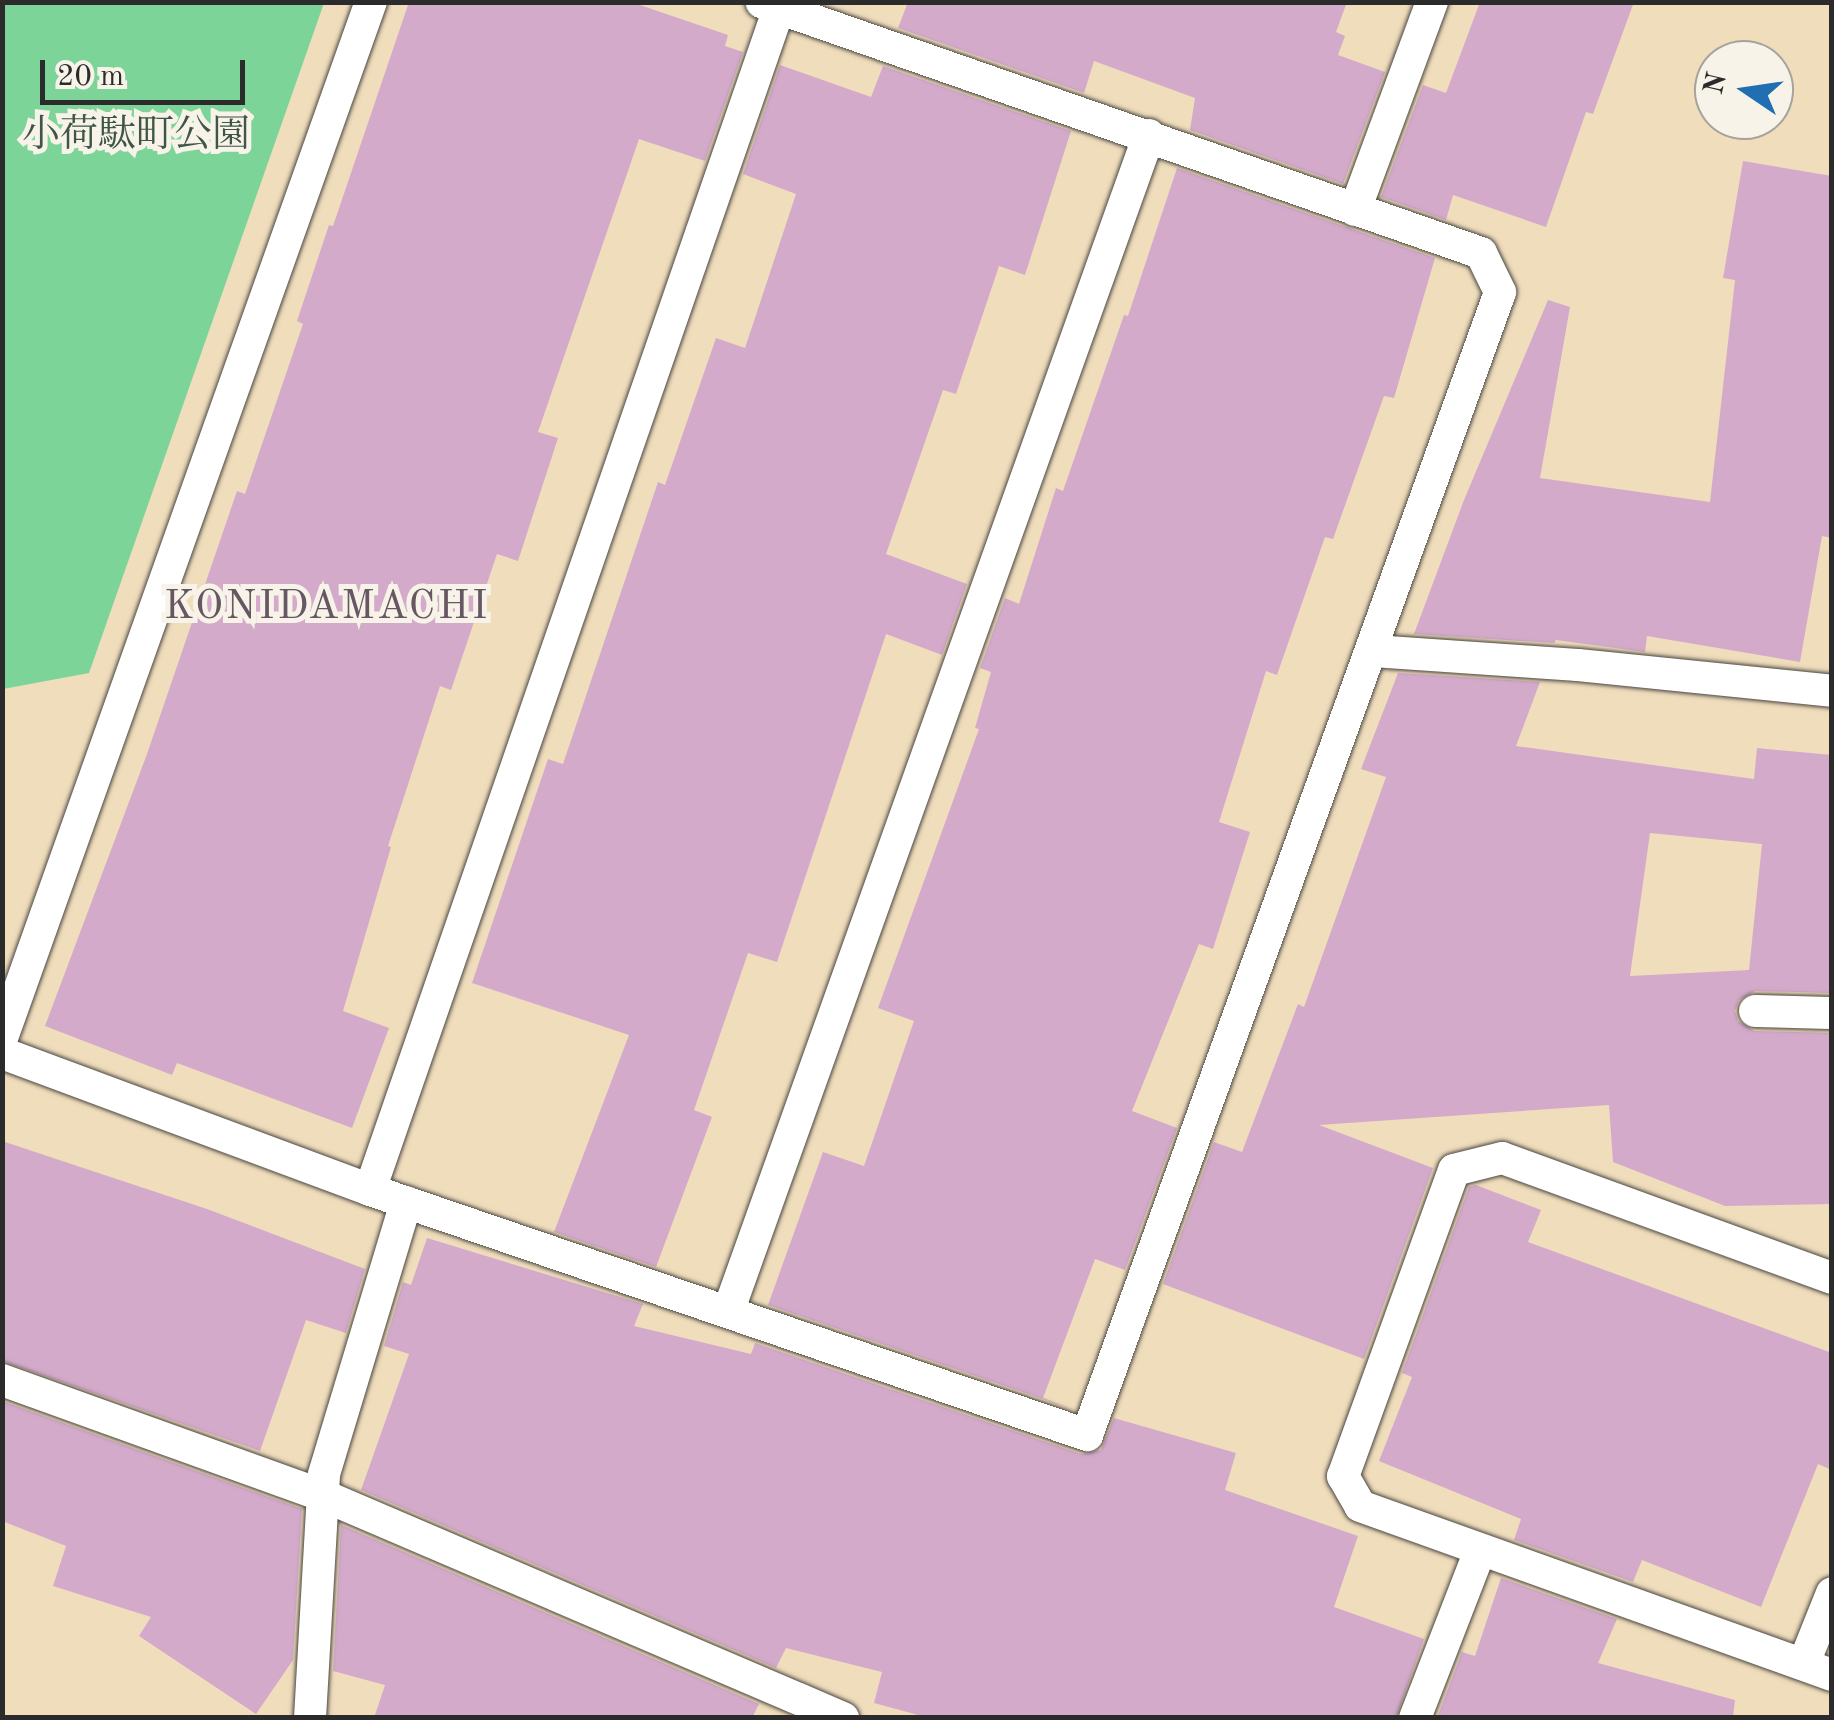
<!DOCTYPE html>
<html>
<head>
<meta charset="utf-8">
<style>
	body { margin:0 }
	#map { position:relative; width:1834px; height:1720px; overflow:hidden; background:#f0ddbc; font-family:"Old Standard TT","Noto Serif JP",serif }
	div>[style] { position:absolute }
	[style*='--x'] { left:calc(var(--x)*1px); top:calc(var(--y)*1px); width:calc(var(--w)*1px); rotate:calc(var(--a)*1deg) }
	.green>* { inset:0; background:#7cd499 }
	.building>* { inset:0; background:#d4aacb }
	.roads { filter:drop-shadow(0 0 2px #494641) drop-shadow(0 0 2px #494641) }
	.service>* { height:32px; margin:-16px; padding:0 16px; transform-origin:16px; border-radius:16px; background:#fff }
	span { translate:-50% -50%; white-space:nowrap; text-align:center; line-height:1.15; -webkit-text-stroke:10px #f7f3e8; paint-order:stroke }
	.park-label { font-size:38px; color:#3f5546 }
	.neighbourhood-label { font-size:40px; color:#665763; letter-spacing:2.5px }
	.frame { position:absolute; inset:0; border:5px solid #2b2b2b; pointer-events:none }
	.north { position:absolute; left:1694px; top:40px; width:100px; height:100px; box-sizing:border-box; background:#f7f3e8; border:2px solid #a5a39c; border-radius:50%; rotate:283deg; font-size:28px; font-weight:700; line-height:40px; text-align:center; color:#2b2b2b }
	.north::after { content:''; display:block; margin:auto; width:35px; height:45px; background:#1f6fb2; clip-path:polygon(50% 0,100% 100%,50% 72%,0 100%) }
	.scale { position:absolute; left:40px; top:60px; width:205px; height:45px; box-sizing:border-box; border:5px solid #2b2b2b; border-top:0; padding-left:12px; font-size:30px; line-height:35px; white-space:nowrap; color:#2b2b2b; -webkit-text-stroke:8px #f7f3e8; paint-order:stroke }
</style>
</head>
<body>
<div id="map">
	<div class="green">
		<i style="clip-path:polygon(3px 2px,324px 3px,89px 673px,3px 689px)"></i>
	</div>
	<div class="building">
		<i style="clip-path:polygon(409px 2px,631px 2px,728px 35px,725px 46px,743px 52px,705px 161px,639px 139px,538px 432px,558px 438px,518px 561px,497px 554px,451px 690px,440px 686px,388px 846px,391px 847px,343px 1011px,389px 1028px,352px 1128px,177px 1063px,172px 1075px,45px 1026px,147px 754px,237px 491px,245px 494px,303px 324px,297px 321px,329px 225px,333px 226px)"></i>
		<i style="clip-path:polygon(908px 2px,1347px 2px,1336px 32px,1345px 36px,1338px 55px,1385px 72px,1343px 184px,1190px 130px,1195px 98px,1094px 61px,1084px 93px,898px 28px)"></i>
		<i style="clip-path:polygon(1480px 2px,1634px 2px,1593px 114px,1586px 112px,1546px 227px,1453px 195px,1446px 220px,1381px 197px,1423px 85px,1446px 93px)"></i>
		<i style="clip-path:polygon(780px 65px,871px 97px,883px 66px,1071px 131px,1025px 275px,999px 266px,956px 394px,943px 390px,886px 554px,967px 584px,942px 655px,886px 634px,777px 962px,748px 953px,694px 1110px,712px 1117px,656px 1267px,554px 1232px,629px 1035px,472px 983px,548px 759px,563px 764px,658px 482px,665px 485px,716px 338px,745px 348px,796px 194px,743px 174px)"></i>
		<i style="clip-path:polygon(1743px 161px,1832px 176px,1832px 538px,1822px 536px,1800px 662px,1647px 636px,1645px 652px,1556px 640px,1554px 643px,1414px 634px,1464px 500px,1548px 300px,1570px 307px,1540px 478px,1710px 502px,1735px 280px,1723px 278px)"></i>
		<i style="clip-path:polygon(1177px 168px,1435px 258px,1394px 398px,1384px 396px,1333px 539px,1325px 537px,1277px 675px,1266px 671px,1219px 822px,1250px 832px,1213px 949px,1199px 944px,1132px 1111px,1177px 1128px,1125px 1270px,1095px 1259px,1043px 1398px,1075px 1410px,768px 1305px,823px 1152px,864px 1166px,914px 1021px,878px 1008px,979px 729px,975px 728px,991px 672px,980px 668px,1005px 598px,1019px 604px,1056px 488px,1063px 491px,1124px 315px,1128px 316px)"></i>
		<i style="clip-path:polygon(evenodd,1398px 673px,1540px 682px,1516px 746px,1754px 779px,1757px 748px,1832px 755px,1832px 993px,1755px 991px,1739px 1000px,1735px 1011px,1738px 1021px,1754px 1031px,1832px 1033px,1832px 1204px,1725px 1206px,1613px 1162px,1609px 1105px,1319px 1125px,1433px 1168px,1364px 1359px,1163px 1284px,1214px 1142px,1242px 1152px,1298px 1004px,1304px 1007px,1386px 777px,1361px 769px,1398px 673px,1650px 833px,1762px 844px,1749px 970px,1630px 976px,1650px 833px)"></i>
		<i style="clip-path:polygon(2px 1141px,207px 1209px,365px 1269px,346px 1333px,306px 1320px,260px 1451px,2px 1361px)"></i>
		<i style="clip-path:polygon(1476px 1185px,1541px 1210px,1528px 1242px,1832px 1353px,1832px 1470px,1818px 1464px,1761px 1607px,1642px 1560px,1633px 1582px,1514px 1540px,1521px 1519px,1379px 1461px,1412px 1377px,1402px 1373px,1469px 1187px)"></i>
		<i style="clip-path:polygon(427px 1238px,643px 1304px,634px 1326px,751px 1354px,755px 1343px,1081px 1454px,1101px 1450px,1114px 1418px,1236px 1453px,1225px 1490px,1358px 1536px,1334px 1607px,1424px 1639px,1396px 1718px,929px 1718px,874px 1703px,882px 1672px,786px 1648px,776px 1668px,361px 1490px,409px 1354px,384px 1346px,403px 1282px,411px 1285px)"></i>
		<i style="clip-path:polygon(2px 1401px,302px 1509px,293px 1660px,256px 1714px,139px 1636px,151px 1617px,53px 1586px,66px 1546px,2px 1521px)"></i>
		<i style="clip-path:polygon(341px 1525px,759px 1704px,752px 1718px,374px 1718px,385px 1685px,333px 1671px)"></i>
		<i style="clip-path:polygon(1501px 1578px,1617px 1619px,1598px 1663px,1735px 1700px,1733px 1718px,1437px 1718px,1462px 1652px,1475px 1656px)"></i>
	</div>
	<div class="roads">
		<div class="service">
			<i style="--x:1355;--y:210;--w:222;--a:-69.7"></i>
			<i style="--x:1373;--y:651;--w:205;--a:3.9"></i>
			<i style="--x:1578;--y:665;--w:255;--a:5.8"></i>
			<i style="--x:1755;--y:1011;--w:77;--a:1.5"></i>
			<i style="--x:2;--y:1038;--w:1100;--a:-70.4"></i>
			<i style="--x:2;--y:1053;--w:393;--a:20.4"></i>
			<i style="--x:370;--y:1190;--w:758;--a:18.87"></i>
			<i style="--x:1087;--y:1435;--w:1215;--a:-70.13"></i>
			<i style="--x:1500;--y:292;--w:43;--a:-116"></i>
			<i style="--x:1481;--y:253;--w:762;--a:-160.78"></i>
			<i style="--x:370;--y:1190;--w:1251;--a:-70.91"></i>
			<i style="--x:1832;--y:1278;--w:351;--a:-160"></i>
			<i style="--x:1502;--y:1158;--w:49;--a:166"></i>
			<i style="--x:1454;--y:1170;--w:326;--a:109.9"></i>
			<i style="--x:1343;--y:1476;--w:34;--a:60"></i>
			<i style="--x:1360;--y:1506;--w:501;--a:19.7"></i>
			<i style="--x:728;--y:1312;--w:1250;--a:-70.32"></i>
			<i style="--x:2;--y:1380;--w:340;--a:19.8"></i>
			<i style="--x:322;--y:1495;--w:567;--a:23.17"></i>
			<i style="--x:1804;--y:1663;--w:75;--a:-68.2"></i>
			<i style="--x:310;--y:1718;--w:244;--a:-86.7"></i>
			<i style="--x:324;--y:1474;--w:284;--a:-73.2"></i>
			<i style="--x:1415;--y:1718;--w:180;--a:-68.8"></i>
		</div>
	</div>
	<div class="park-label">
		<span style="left:136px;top:137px">小荷駄町公園</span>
	</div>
	<div class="neighbourhood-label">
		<span style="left:327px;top:608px">KONIDAMACHI</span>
	</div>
	<div class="frame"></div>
	<div class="north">N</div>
	<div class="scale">20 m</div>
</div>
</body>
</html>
